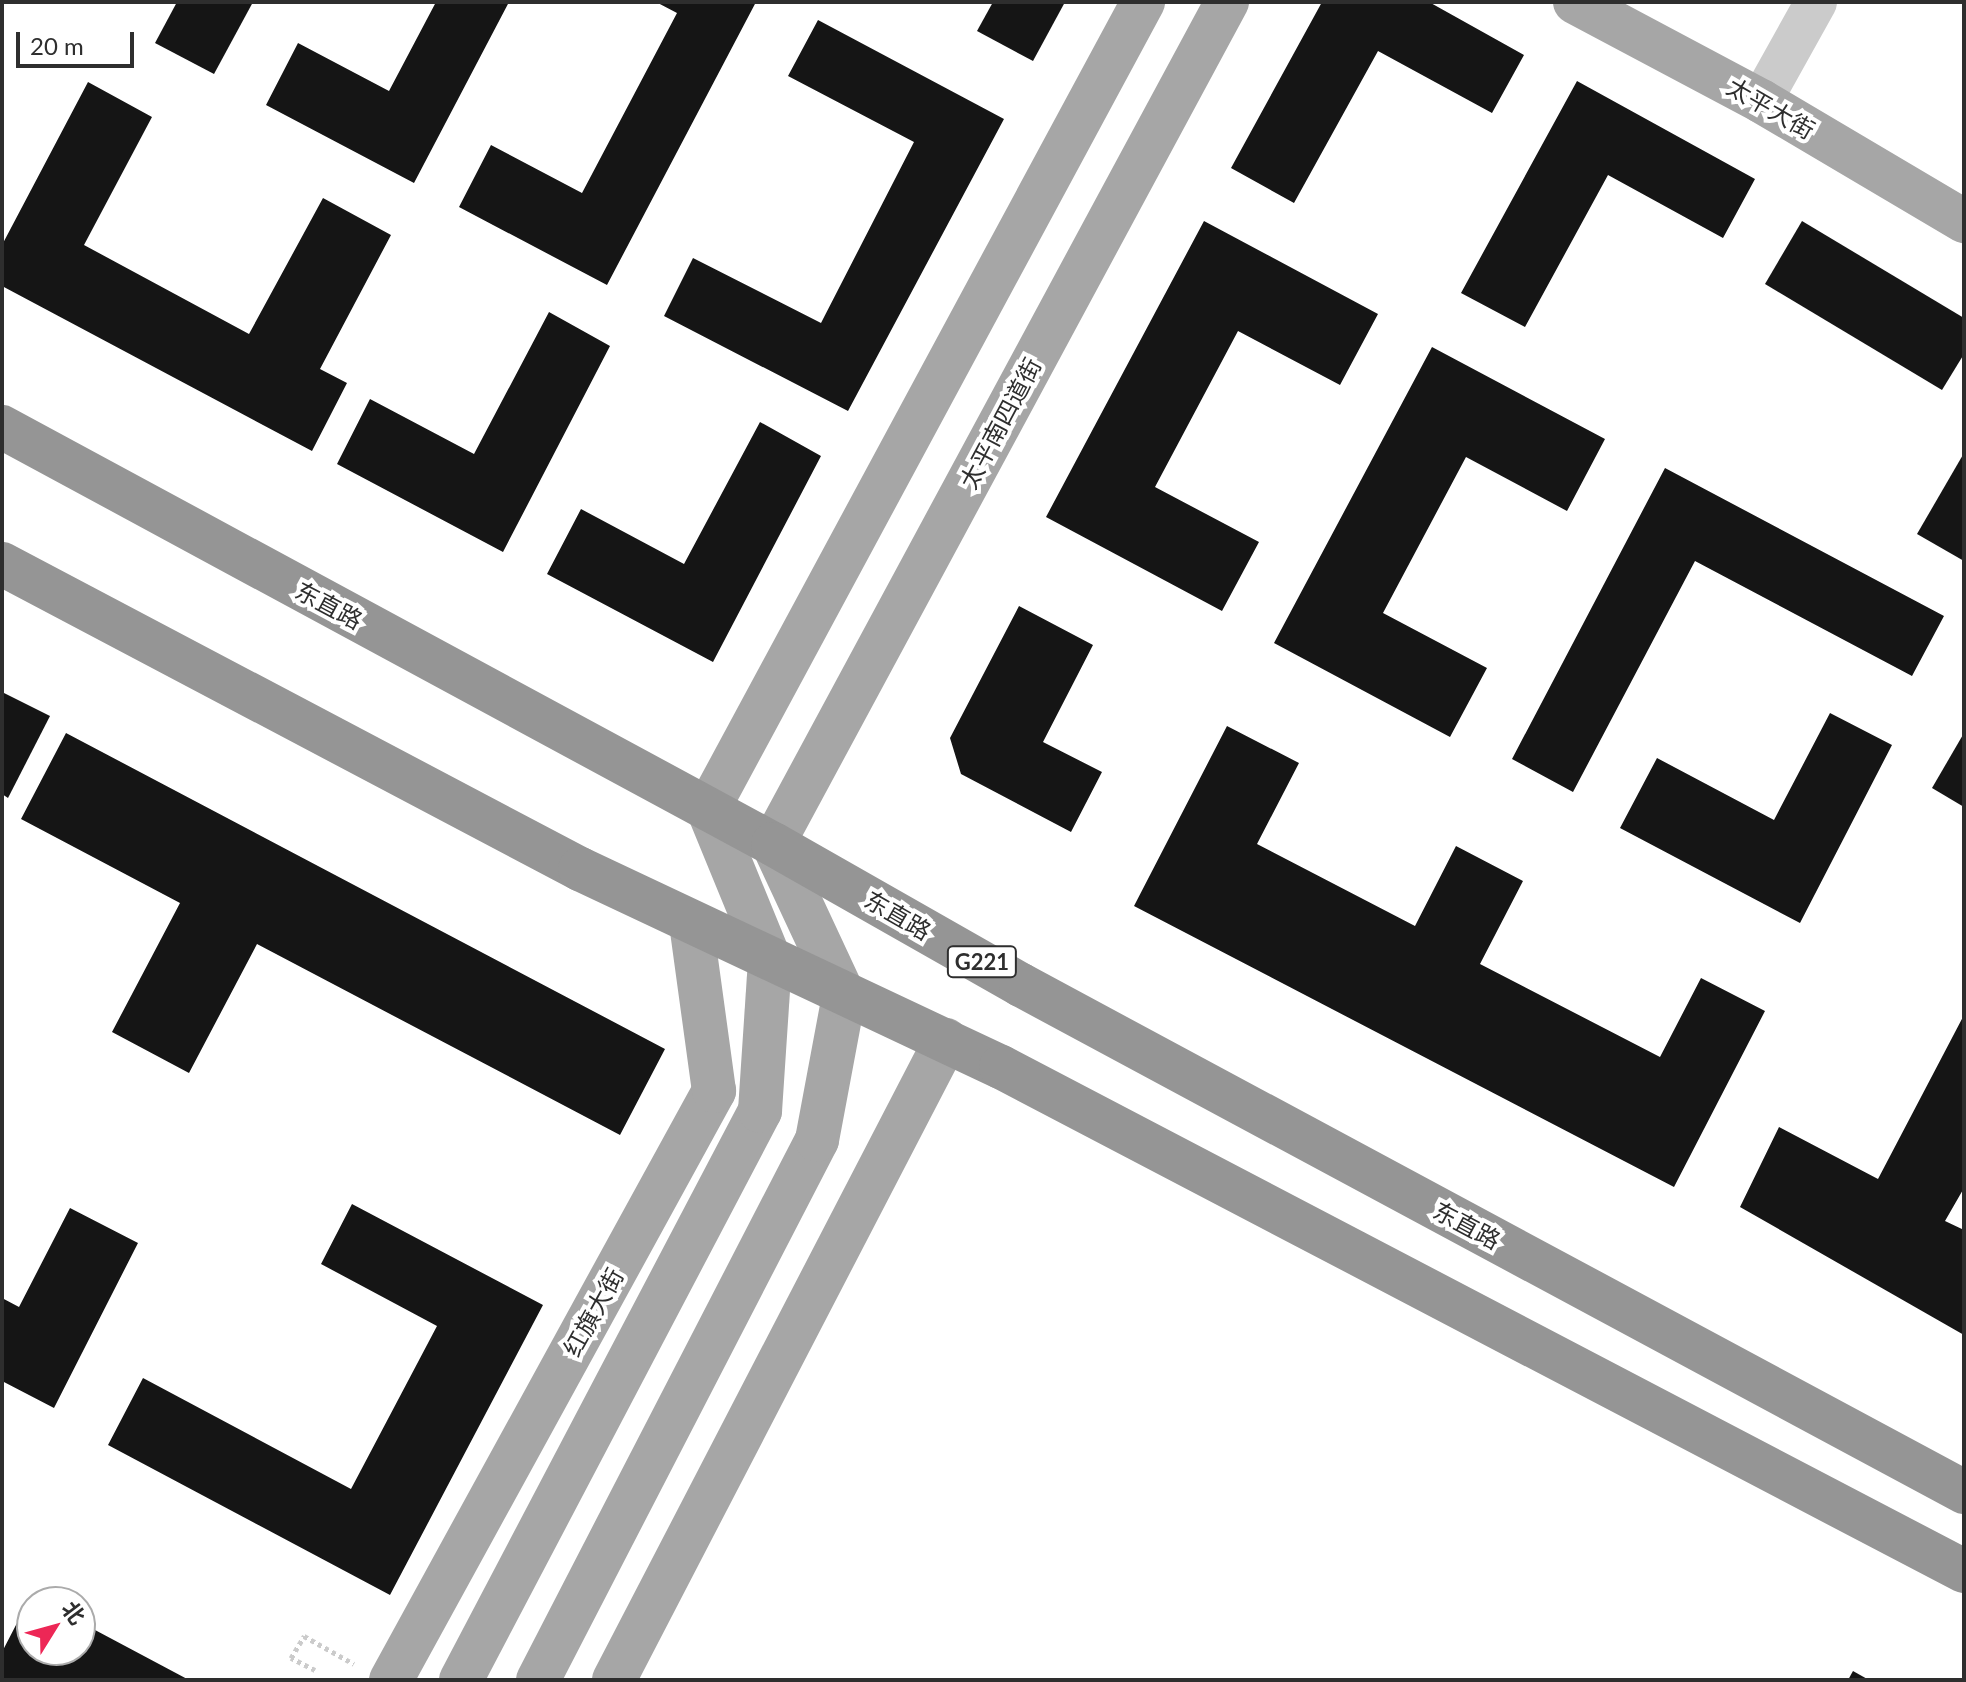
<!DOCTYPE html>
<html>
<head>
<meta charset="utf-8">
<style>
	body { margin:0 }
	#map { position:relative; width:1966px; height:1682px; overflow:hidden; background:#fff; font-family:Lato,"Noto Sans SC",sans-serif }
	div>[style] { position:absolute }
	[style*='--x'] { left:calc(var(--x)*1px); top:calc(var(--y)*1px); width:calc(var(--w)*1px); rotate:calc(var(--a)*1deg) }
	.building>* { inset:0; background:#151515 }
	.path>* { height:5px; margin-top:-2.5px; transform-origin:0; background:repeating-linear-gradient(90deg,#cbcbcb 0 4px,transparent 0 8px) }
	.minor>* { height:42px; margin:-21px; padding:0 21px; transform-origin:21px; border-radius:21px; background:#cbcbcb }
	.major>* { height:44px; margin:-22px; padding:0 22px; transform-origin:22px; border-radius:22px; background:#a6a6a6 }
	.highway>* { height:44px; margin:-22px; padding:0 22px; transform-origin:22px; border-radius:22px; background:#959595 }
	span { translate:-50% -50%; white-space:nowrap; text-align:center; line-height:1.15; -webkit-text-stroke:8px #fff; paint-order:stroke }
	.shield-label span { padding:2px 6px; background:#fff; border:2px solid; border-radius:6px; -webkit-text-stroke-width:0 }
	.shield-label { font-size:22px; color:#2e2e2e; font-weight:700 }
	.street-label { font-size:24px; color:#2e2e2e }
	.frame { position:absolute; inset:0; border:4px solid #2e2e2e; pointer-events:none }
	.north { position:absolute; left:16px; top:1586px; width:80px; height:80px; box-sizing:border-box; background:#fff; border:2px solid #ababab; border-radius:50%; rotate:53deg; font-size:22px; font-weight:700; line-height:32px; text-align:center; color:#2e2e2e }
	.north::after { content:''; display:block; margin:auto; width:28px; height:36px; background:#ed2756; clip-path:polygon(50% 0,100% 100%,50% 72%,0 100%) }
	.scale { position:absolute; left:16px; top:32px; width:118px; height:36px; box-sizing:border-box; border:4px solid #2e2e2e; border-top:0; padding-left:10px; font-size:24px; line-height:28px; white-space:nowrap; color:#2e2e2e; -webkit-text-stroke:6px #fff; paint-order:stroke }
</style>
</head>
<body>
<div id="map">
	<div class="building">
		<i style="clip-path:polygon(177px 2px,253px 2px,214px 74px,155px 43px)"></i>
		<i style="clip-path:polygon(436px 2px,509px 2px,414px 183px,266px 105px,298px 43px,389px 91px)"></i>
		<i style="clip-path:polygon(656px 2px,756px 2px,607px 285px,459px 207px,491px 145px,582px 193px,677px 13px)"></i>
		<i style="clip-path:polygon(993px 2px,1065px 2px,1033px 61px,977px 31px)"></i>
		<i style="clip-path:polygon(1322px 2px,1429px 2px,1524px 55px,1492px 113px,1378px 51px,1294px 203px,1231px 168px)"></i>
		<i style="clip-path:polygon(818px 20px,1004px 119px,848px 411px,664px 316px,693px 258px,821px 323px,914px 142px,788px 76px)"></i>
		<i style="clip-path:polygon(1577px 81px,1755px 179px,1723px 238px,1608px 175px,1525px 327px,1461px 293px)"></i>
		<i style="clip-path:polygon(88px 82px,152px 117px,84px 245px,249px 334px,323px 198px,391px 235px,320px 369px,347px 383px,312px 451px,2px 286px,2px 245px)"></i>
		<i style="clip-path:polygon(1204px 221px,1378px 314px,1340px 385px,1238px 331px,1155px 487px,1259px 542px,1222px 611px,1046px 517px)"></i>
		<i style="clip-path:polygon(1802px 221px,1964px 318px,1964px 354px,1942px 390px,1765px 284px)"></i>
		<i style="clip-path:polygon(549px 312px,610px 346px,503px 552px,337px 464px,370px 399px,474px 454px)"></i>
		<i style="clip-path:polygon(1432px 347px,1605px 439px,1567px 511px,1466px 457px,1383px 613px,1487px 668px,1450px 737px,1274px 643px)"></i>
		<i style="clip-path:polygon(760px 422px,821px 456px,713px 662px,547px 574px,581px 509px,684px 564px)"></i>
		<i style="clip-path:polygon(1964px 453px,1964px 561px,1917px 534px)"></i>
		<i style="clip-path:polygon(1665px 468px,1944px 616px,1912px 676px,1695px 561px,1573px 792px,1512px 759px)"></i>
		<i style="clip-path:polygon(1019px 606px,1093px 645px,1043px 742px,1102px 772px,1071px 832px,961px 774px,950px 738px)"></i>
		<i style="clip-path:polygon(2px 692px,50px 716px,8px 798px,2px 794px)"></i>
		<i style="clip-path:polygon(1830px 713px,1892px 745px,1800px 923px,1620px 828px,1657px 758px,1774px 820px)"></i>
		<i style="clip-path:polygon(1227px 726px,1299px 763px,1257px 844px,1415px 926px,1456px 846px,1523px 881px,1480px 964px,1660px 1057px,1701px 978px,1765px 1011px,1674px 1187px,1134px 906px)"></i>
		<i style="clip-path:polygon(66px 733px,665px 1049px,620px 1135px,257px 944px,189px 1073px,112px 1032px,180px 903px,21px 819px)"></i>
		<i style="clip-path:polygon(1964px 733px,1964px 807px,1932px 788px)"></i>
		<i style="clip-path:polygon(1964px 1015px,1964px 1188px,1945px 1221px,1964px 1230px,1964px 1335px,1740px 1207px,1779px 1127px,1878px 1179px)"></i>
		<i style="clip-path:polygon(352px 1204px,543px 1305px,390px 1595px,108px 1445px,143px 1378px,351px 1489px,437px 1326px,321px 1264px)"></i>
		<i style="clip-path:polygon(70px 1208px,138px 1243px,54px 1408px,2px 1381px,2px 1298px,19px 1307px)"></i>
		<i style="clip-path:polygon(31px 1596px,42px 1602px,32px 1602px,32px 1650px,80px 1650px,80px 1622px,189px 1680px,2px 1679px,2px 1652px)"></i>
		<i style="clip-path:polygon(1853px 1671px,1869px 1680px,1848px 1680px)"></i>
	</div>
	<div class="path">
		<i style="--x:315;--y:1670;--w:27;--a:-153"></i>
		<i style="--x:291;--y:1658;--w:26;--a:-59"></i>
		<i style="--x:304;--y:1636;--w:57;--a:29.2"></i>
	</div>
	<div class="minor">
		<i style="--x:1761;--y:101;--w:113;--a:-60.9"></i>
	</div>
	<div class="major">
		<i style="--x:1575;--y:2;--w:211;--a:28"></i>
		<i style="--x:1761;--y:101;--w:236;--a:30.6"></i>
		<i style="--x:391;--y:1680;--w:672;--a:-61.26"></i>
		<i style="--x:714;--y:1091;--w:169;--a:-97.8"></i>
		<i style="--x:461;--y:1680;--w:643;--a:-62.28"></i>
		<i style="--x:760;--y:1111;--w:151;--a:-86.2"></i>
		<i style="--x:770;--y:960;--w:163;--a:-112.3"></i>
		<i style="--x:708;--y:809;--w:917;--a:-61.67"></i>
		<i style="--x:538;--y:1680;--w:608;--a:-62.68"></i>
		<i style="--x:817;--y:1140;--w:147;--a:-79.4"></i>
		<i style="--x:844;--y:996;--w:168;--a:-115"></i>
		<i style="--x:773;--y:844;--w:957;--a:-61.67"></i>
		<i style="--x:614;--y:1680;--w:721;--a:-62.58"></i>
	</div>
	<div class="highway">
		<i style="--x:2;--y:427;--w:877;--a:28.41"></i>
		<i style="--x:773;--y:844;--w:285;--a:29.6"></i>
		<i style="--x:1021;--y:985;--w:1071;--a:28.26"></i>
		<i style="--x:2;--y:564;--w:654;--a:27.82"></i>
		<i style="--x:580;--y:869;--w:465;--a:25.2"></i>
		<i style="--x:1001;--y:1067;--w:1087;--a:27.63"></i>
	</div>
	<div class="shield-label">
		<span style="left:982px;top:962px">G221</span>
	</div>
	<div class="street-label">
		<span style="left:1771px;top:108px;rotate:30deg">太平大街</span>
		<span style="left:1000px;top:423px;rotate:-62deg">太平南四道街</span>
		<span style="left:329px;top:605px;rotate:28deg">东直路</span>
		<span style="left:898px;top:915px;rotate:30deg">东直路</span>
		<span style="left:1467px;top:1225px;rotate:28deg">东直路</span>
		<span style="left:593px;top:1312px;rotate:-61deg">红旗大街</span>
	</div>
	<div class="frame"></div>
	<div class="north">北</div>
	<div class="scale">20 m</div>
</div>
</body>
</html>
